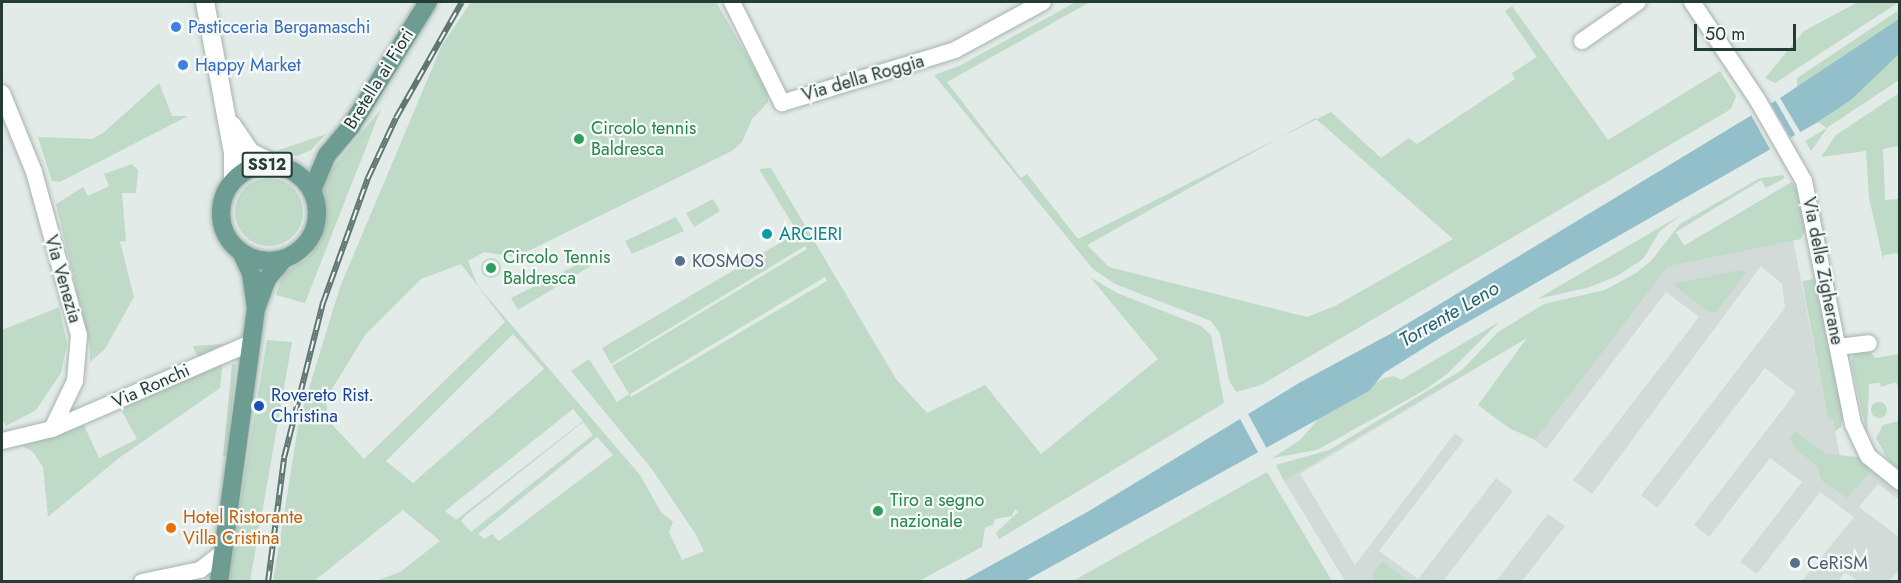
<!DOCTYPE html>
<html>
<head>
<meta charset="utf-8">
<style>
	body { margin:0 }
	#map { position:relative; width:1901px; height:583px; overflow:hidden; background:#e3ebe8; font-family:Jost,sans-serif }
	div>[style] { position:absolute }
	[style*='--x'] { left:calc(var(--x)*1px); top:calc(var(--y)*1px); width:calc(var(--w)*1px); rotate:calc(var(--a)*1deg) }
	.built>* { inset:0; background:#d2dbd7 }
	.green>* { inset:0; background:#bfdac7 }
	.round { border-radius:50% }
	.water>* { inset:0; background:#92bfca }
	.pier>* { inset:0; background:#e3ebe8 }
	.roads { filter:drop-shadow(0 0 2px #a6b3af) drop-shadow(0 0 2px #a6b3af) }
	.street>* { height:16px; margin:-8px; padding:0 8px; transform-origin:8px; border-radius:8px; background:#fff }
	.secondary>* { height:18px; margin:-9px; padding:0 9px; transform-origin:9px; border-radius:9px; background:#fff }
	.primary>* { height:18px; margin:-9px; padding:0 9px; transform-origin:9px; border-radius:9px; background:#6d9c92 }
	.primary>.ring { margin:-9px; padding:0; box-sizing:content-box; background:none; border:18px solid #6d9c92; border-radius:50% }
	.rail>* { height:6px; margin-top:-3px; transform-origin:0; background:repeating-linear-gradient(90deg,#f4f8f6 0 11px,#607671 0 22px); box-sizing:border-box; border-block:2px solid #607671 }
	.dots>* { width:16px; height:16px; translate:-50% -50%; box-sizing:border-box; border:3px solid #f4f8f6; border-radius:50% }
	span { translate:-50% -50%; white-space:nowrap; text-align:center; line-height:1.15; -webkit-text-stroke:4.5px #f4f8f6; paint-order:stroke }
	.shield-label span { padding:2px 4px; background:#f4f8f6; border:2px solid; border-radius:4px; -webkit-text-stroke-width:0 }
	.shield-label { font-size:16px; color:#253b36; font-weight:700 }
	.shop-label { font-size:18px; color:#366cbe }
	.left { translate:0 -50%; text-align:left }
	.street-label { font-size:18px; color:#253b36 }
	.leisure-label { font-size:18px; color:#27864d }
	.culture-label { font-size:18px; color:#0d838f }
	.service-label { font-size:18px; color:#4e5e75 }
	.transit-label { font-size:18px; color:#164399 }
	.food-label { font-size:18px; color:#c56008 }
	.water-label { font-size:20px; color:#266170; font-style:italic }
	.frame { position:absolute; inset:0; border:3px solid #253b36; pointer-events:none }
	.scale { position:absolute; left:1694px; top:24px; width:102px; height:27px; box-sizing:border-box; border:3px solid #253b36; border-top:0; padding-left:8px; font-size:18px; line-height:21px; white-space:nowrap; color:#253b36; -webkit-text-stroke:4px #f4f8f6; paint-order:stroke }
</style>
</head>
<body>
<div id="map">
	<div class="built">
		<i style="clip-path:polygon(1792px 182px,1797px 190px,1791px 229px,1828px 419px,1833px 418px,1842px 469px,1859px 457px,1899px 493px,1899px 500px,1878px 484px,1859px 507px,1899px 537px,1899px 570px,1889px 581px,1858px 581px,1845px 572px,1838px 581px,1802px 581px,1854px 517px,1820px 492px,1757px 574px,1740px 562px,1802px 482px,1770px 458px,1709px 537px,1694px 525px,1796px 392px,1765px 368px,1657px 508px,1641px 495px,1785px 308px,1782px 284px,1761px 266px,1592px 494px,1573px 480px,1699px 317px,1666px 292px,1546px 449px,1529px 436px,1509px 428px,1527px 338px,1300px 474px,1355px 565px,1455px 433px,1464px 440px,1379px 551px,1418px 579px,1496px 478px,1513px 491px,1443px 581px,1345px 581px,1284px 481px)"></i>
		<i style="clip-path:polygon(1548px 514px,1565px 526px,1522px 581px,1496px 581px)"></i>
	</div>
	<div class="green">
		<i style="clip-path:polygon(evenodd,471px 2px,716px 2px,767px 90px,768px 102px,752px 119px,742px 142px,732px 151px,516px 257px,484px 252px,468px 261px,478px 286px,640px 475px,661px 512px,673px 522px,669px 532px,682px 560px,704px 551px,695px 533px,651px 468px,571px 371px,589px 359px,617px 402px,629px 394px,612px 366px,807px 249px,805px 246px,611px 364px,602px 348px,790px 237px,796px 230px,759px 169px,771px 168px,896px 379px,927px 413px,985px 385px,1041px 454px,1158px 359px,1090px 277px,1117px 293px,1201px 326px,1211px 335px,1224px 403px,999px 539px,996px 533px,1018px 512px,1015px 509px,1012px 516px,995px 519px,993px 525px,985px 527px,982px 547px,919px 581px,376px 581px,400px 572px,440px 541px,403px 510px,314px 581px,273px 582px,299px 421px,340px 287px,442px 45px,471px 2px,461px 264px,505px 322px,364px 459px,328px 420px,326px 399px,365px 335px,421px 279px,461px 264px,471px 2px,825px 277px,827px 281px,631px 397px,630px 394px,825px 277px,471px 2px,513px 334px,544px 369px,413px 483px,386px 461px,513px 334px,471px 2px,573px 409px,583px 421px,456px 520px,445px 511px,573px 409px,471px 2px,583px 422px,593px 435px,471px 532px,461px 521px,465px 516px,583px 422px,471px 2px,597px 437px,613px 455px,499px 541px,492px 534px,484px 539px,478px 534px,597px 437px)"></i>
		<i style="clip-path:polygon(evenodd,1076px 2px,1090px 2px,947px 82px,1021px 178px,1027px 174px,1078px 239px,1331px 112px,1381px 158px,1409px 138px,1417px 144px,1515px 79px,1512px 73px,1537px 57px,1505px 11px,1512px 6px,1608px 140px,1720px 71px,1736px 96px,1731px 109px,1261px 385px,1236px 392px,1229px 380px,1220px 333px,1211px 321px,1115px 284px,1093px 269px,934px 75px,959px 66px,1076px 2px,1315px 118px,1453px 239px,1335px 306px,1307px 317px,1109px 267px,1087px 245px,1315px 118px)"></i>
		<i style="clip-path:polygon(1858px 2px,1899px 2px,1775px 83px,1765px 78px,1804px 31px)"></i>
		<i style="clip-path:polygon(1899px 10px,1899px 19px,1886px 30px,1797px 87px,1797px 78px)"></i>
		<i style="clip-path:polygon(1899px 54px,1899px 80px,1828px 127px,1811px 151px,1805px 141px,1827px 128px,1818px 122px,1851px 100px)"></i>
		<i style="clip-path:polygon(159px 83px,172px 116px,188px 116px,60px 182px,52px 181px,38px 137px,92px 139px,103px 133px)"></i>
		<i style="clip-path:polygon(1899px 93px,1899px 146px,1883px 149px,1885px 200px,1899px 199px,1899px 253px,1884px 255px,1883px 259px,1869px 198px,1866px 151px,1821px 157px,1836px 135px)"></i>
		<i style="clip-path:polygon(381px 109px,305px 303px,276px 295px,283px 273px,307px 259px,320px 241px,323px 217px,319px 190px,326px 176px)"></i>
		<i style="clip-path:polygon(326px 134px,311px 150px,297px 156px,270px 153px)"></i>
		<i style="clip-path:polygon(132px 164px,138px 170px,136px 193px,122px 193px,126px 241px,120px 242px,134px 297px,105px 349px,90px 362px,90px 347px,56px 204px,83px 187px,88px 196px,109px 186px,104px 174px)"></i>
		<i style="clip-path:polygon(1783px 175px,1785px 178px,1766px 188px,1761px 180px,1676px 232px,1684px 246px,1792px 182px,1802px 200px,1805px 230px,1801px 239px,1668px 266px,1535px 440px,1509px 428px,1478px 405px,1527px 338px,1284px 481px,1276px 465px,1329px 450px,1462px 370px,1498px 332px,1544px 304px,1605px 290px,1636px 273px,1651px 261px,1680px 224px,1760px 178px)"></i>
		<i class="round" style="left:235px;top:178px;width:68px;height:68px"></i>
		<i style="clip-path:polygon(713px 199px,720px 211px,694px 227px,686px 213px)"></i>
		<i style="clip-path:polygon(1681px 215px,1660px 231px,1643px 259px,1617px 276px,1587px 288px,1537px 299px)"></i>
		<i style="clip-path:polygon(676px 217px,684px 231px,632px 254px,625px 241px)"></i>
		<i style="clip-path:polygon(602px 252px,609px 255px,518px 310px,511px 298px)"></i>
		<i class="round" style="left:481px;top:258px;width:20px;height:20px"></i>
		<i style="clip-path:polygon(1740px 270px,1746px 272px,1716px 312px,1707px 311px,1673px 284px)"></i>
		<i style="clip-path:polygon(1814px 279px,1843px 415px,1841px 427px,1835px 431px,1833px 419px,1828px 419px,1802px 281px)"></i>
		<i style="clip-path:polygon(59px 307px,67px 344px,61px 373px,36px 410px,6px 426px,2px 420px,2px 330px)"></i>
		<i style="clip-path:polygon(1499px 322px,1447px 374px,1423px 391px,1317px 450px,1272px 458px,1299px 441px,1321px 416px,1384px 378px,1394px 376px,1401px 380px)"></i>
		<i style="clip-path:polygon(267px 340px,292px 342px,250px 581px,227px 582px)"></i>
		<i style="clip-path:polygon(224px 344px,198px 358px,193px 346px)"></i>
		<i style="clip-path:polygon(1869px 350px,1875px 358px,1899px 354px,1899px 391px,1896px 382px,1881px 387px,1880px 383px,1869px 384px,1867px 435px,1851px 361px,1854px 354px)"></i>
		<i style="clip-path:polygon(223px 362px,220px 388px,119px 458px,48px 517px,43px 467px,33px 452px,23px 446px,84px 425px,99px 458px,137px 439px,119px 406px)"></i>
		<i style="clip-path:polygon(232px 364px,236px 364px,227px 456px,223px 456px)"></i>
		<i class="round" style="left:1871px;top:402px;width:16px;height:16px"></i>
		<i style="clip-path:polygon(1899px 421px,1899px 469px,1888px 460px,1876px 438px,1883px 425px)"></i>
		<i style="clip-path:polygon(1796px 432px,1826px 454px,1859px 457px,1871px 471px,1847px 498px,1821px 480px,1817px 466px,1797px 450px,1790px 438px)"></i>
		<i style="clip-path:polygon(1267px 472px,1332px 581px,1073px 581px)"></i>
		<i style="clip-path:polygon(1382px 561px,1409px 581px,1373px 581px,1373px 574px)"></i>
	</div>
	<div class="water">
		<i style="clip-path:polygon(1899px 19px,1899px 54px,1851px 100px,1818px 122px,1443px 336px,1384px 373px,1369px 391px,1025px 581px,961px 582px,1089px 511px,1299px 383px,1392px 333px,1780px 98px)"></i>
	</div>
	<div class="pier">
		<i style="clip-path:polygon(1778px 96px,1780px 98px,1802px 135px,1797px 138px,1774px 98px)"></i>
		<i style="clip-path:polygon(1769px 101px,1792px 140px,1771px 151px,1750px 113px)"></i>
		<i style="clip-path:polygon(1247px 412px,1267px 449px,1259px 454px,1239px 417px)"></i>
	</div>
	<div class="roads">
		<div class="street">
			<i style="--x:732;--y:2;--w:113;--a:63.7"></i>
			<i style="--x:782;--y:103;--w:181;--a:-17"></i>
			<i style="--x:955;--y:50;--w:100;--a:-28.6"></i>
			<i style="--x:1692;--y:2;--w:117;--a:56.2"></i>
			<i style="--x:1757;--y:99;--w:95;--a:60.2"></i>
			<i style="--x:1804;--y:181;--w:248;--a:78.6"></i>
			<i style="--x:1853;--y:424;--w:35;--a:65"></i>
			<i style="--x:1868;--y:456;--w:41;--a:39.1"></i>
			<i style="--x:1582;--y:41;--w:68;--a:-34.9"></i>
			<i style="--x:2;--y:93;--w:85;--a:67.9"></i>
			<i style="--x:34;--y:172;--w:169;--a:74.6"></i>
			<i style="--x:79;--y:335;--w:46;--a:95"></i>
			<i style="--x:75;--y:381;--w:53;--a:115.6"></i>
			<i style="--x:52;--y:429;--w:51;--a:166.5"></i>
			<i style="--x:1838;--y:347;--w:31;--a:-7"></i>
			<i style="--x:52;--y:429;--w:217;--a:-23.4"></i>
			<i style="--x:142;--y:582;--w:59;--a:-11.7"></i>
			<i style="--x:200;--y:570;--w:28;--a:-38"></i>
		</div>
		<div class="secondary">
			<i style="--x:205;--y:2;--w:154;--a:79.5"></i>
			<i style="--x:233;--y:153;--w:29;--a:90"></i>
			<i style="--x:232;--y:125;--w:32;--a:56"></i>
			<i style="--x:250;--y:152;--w:30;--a:26"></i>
		</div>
		<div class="primary">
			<i class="ring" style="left:221px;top:165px;width:78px;height:78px"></i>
			<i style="--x:312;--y:190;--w:38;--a:-67"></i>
			<i style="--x:327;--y:155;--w:38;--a:-50"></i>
			<i style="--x:351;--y:126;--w:146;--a:-58.2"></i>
			<i style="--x:242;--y:254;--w:21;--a:65"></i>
			<i style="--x:251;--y:273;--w:34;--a:82"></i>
			<i style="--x:219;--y:582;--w:275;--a:-82.3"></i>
			<i style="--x:256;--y:309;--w:32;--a:-70"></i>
			<i style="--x:267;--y:279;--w:26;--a:-50"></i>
		</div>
	</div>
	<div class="rail">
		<i style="--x:268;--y:582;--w:125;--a:-82.6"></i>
		<i style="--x:284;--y:458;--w:160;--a:-75.9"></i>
		<i style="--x:323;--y:303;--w:133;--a:-70.2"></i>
		<i style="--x:368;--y:178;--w:66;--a:-65"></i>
		<i style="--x:396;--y:118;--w:133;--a:-60.4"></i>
	</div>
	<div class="dots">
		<i style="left:176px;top:27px;background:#3f7fe0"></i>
		<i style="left:183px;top:65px;background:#3f7fe0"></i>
		<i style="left:579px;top:139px;background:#2e9e5b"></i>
		<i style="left:767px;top:234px;background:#0f9aa8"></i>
		<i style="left:680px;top:261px;background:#5c6f8a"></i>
		<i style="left:491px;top:268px;background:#2e9e5b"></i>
		<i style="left:259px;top:406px;background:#1a4fb4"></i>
		<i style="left:878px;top:511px;background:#2e9e5b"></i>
		<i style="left:171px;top:528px;background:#e8710a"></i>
		<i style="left:1795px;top:563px;background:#5c6f8a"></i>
	</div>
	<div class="shield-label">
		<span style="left:267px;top:165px">SS12</span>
	</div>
	<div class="shop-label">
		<span class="left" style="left:188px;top:27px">Pasticceria Bergamaschi</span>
		<span class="left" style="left:195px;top:65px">Happy Market</span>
	</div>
	<div class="street-label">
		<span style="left:863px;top:78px;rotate:-16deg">Via della Roggia</span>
		<span style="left:379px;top:79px;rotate:-58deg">Bretella ai Fiori</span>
		<span style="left:1823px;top:271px;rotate:79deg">Via delle Zigherane</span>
		<span style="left:63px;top:279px;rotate:74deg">Via Venezia</span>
		<span style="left:151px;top:386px;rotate:-24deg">Via Ronchi</span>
	</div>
	<div class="leisure-label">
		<span class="left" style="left:591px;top:139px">Circolo tennis<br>Baldresca</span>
		<span class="left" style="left:503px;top:268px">Circolo Tennis<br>Baldresca</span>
		<span class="left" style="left:890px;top:511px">Tiro a segno<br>nazionale</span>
	</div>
	<div class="culture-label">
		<span class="left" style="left:779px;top:234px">ARCIERI</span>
	</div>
	<div class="service-label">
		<span class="left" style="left:692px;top:261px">KOSMOS</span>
		<span class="left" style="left:1807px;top:563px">CeRiSM</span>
	</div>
	<div class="transit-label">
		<span class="left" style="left:271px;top:406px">Rovereto Rist.<br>Christina</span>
	</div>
	<div class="food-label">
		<span class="left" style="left:183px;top:528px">Hotel Ristorante<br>Villa Cristina</span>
	</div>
	<div class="water-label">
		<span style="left:1449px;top:314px;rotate:-30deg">Torrente Leno</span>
	</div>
	<div class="frame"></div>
	<div class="scale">50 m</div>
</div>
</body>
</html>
